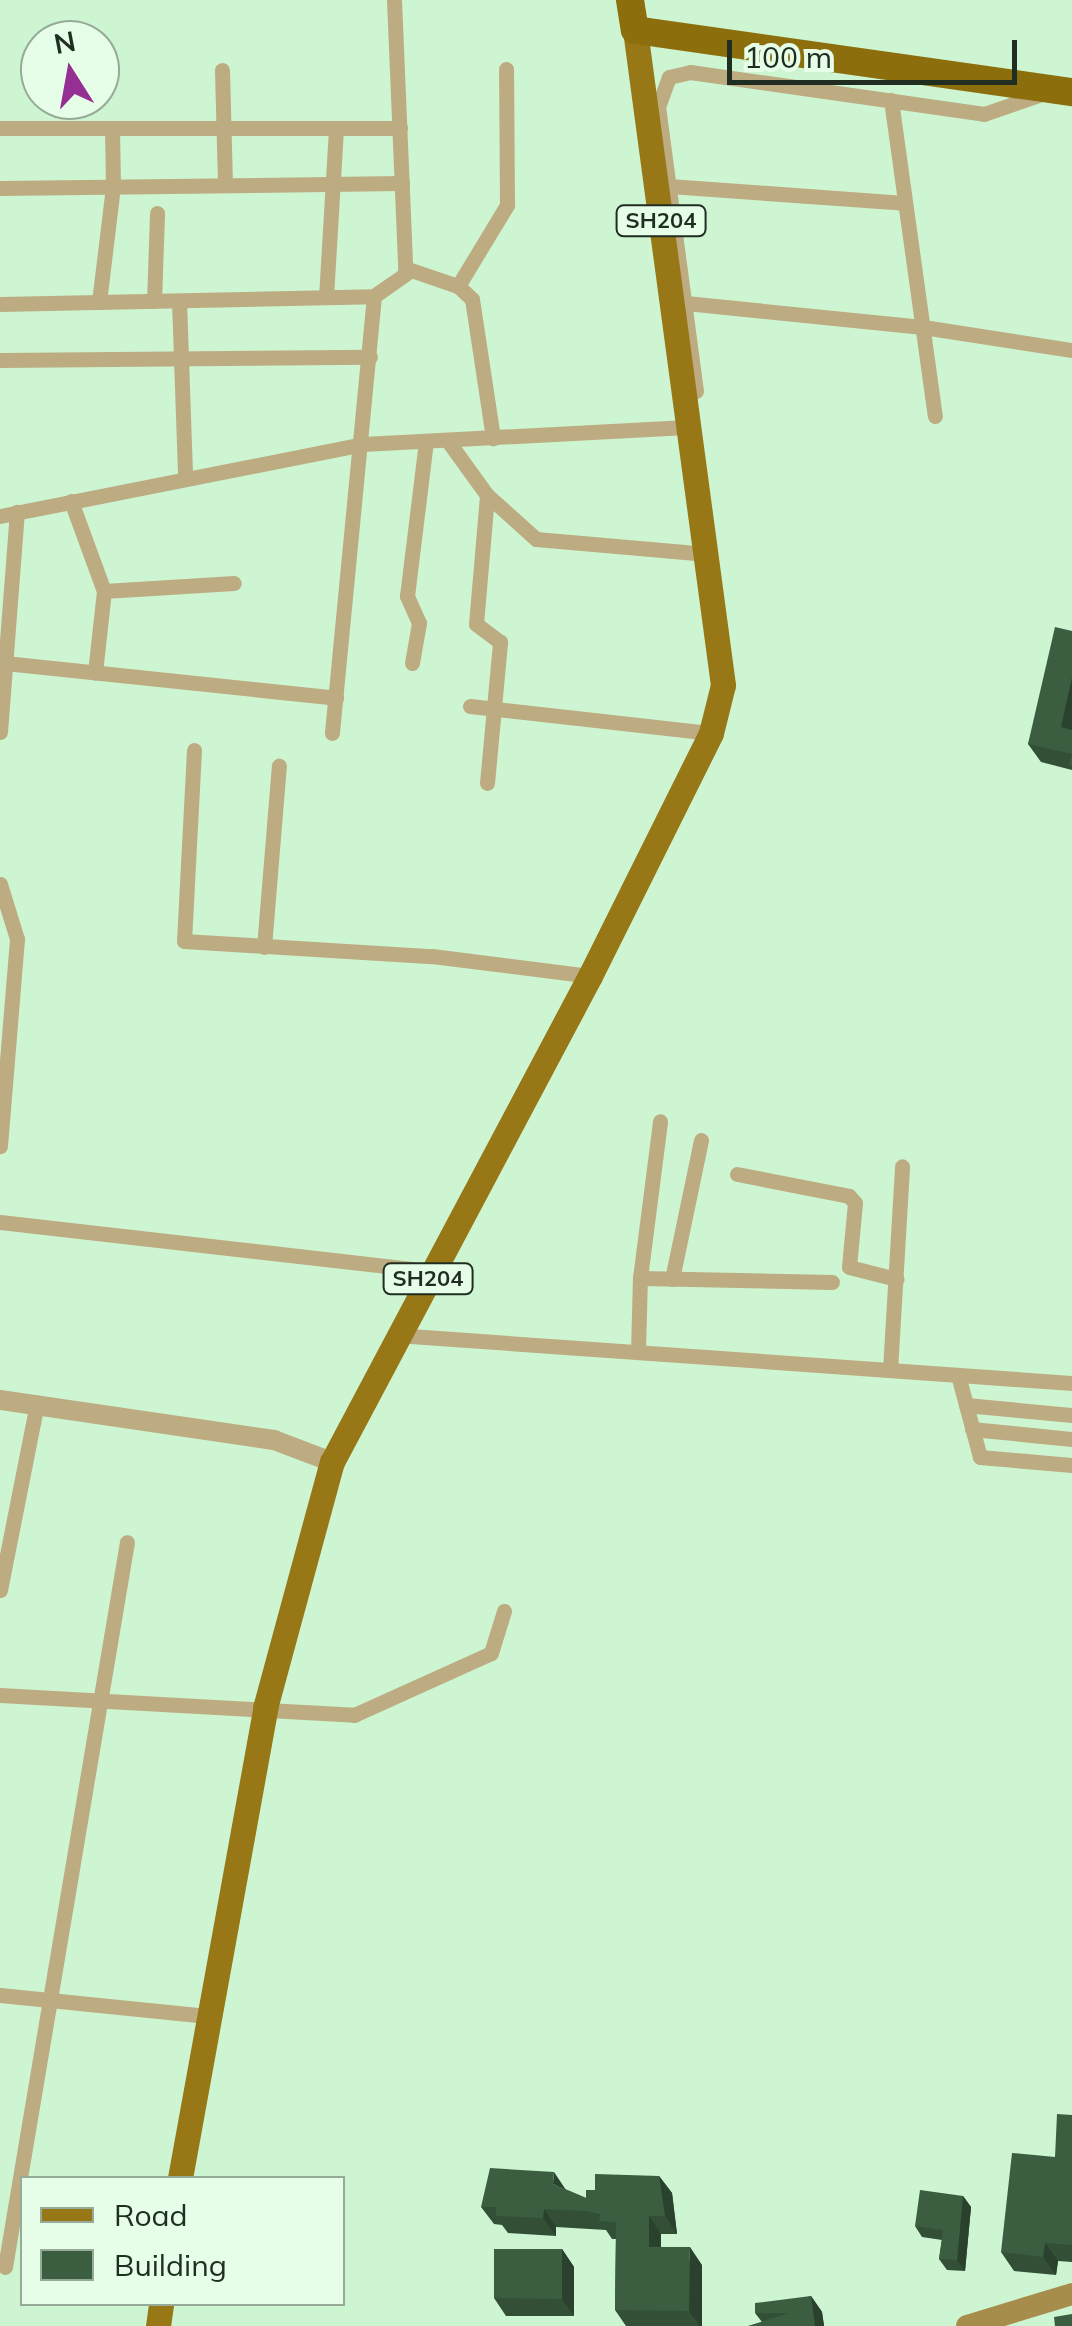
<!DOCTYPE html>
<html>
<head>
<meta charset="utf-8">
<style>
	body { margin:0 }
	#map { position:relative; width:1072px; height:2326px; overflow:hidden; background:#cdf5d2; font-family:Mulish,sans-serif }
	div>[style] { position:absolute }
	[style*='--x'] { left:calc(var(--x)*1px); top:calc(var(--y)*1px); width:calc(var(--w)*1px); rotate:calc(var(--a)*1deg) }
	.minor>* { height:15px; margin:-7.5px; padding:0 7.5px; transform-origin:7.5px; border-radius:7.5px; background:#bdac82 }
	.tertiary>* { height:20px; margin:-10px; padding:0 10px; transform-origin:10px; border-radius:10px; background:#bdac82 }
	.secondary>* { height:22px; margin:-11px; padding:0 11px; transform-origin:11px; border-radius:11px; background:#a78d4c }
	.primary>* { height:25px; margin:-12.5px; padding:0 12.5px; transform-origin:12.5px; border-radius:12.5px; background:#977716 }
	.trunk>* { height:28px; margin:-14px; padding:0 14px; transform-origin:14px; border-radius:14px; background:#8d6e0c }
	.wall>* { inset:0; background:#335037 }
	.shaded-wall>* { inset:0; background:#29412d }
	.building>* { inset:0; background:#3b5d40 }
	span { translate:-50% -50%; white-space:nowrap; text-align:center; line-height:1.15; -webkit-text-stroke:10px #e6fde8; paint-order:stroke }
	.shield-label span { padding:2px 8px; background:#e6fde8; border:2px solid; border-radius:8px; -webkit-text-stroke-width:0 }
	.shield-label { font-size:22px; color:#1f2e21; font-weight:700 }
	.legend { position:absolute; left:20px; top:2176px; width:325px; height:130px; box-sizing:border-box; background:#e6fde8; border:2px solid #96aa98; margin:0; padding:12px 18px; list-style:none; font-size:30px; color:#1f2e21 }
	.legend li { display:flex; align-items:center; gap:20px; height:50px }
	.legend b { width:50px; border:2px solid #96aa98 }
	.north { position:absolute; left:20px; top:20px; width:100px; height:100px; box-sizing:border-box; background:#e6fde8; border:2px solid #96aa98; border-radius:50%; rotate:349deg; font-size:28px; font-weight:700; line-height:40px; text-align:center; color:#1f2e21 }
	.north::after { content:''; display:block; margin:auto; width:35px; height:45px; background:#952f93; clip-path:polygon(50% 0,100% 100%,50% 72%,0 100%) }
	.scale { position:absolute; left:727px; top:40px; width:290px; height:45px; box-sizing:border-box; border:5px solid #1f2e21; border-top:0; padding-left:12px; font-size:30px; line-height:35px; white-space:nowrap; color:#1f2e21; -webkit-text-stroke:8px #e6fde8; paint-order:stroke }
</style>
</head>
<body>
<div id="map">
	<div class="minor">
		<i style="--x:394;--y:0;--w:268;--a:87.6"></i>
		<i style="--x:405;--y:268;--w:56;--a:18.8"></i>
		<i style="--x:458;--y:286;--w:19;--a:43"></i>
		<i style="--x:472;--y:299;--w:141;--a:81.4"></i>
		<i style="--x:222;--y:70;--w:114;--a:88.5"></i>
		<i style="--x:891;--y:100;--w:319;--a:82.1"></i>
		<i style="--x:0;--y:128;--w:400;--a:0"></i>
		<i style="--x:669;--y:186;--w:236;--a:4.1"></i>
		<i style="--x:0;--y:188;--w:402;--a:-0.7"></i>
		<i style="--x:458;--y:286;--w:95;--a:-58.8"></i>
		<i style="--x:507;--y:205;--w:136;--a:-90.4"></i>
		<i style="--x:374;--y:296;--w:40;--a:-34.9"></i>
		<i style="--x:326;--y:297;--w:169;--a:-86.6"></i>
		<i style="--x:154;--y:301;--w:88;--a:-88"></i>
		<i style="--x:179;--y:301;--w:176;--a:88"></i>
		<i style="--x:99;--y:302;--w:117;--a:-83.1"></i>
		<i style="--x:113;--y:186;--w:58;--a:-91"></i>
		<i style="--x:686;--y:303;--w:238;--a:5.8"></i>
		<i style="--x:923;--y:327;--w:151;--a:8.8"></i>
		<i style="--x:0;--y:304;--w:374;--a:-1.2"></i>
		<i style="--x:374;--y:296;--w:439;--a:95.5"></i>
		<i style="--x:0;--y:360;--w:370;--a:-0.5"></i>
		<i style="--x:696;--y:391;--w:287;--a:-97.6"></i>
		<i style="--x:658;--y:107;--w:32;--a:-70"></i>
		<i style="--x:669;--y:77;--w:22;--a:-13"></i>
		<i style="--x:690;--y:72;--w:297;--a:8.1"></i>
		<i style="--x:984;--y:114;--w:67;--a:-19.2"></i>
		<i style="--x:448;--y:441;--w:67;--a:54.2"></i>
		<i style="--x:487;--y:495;--w:66;--a:41.9"></i>
		<i style="--x:536;--y:539;--w:172;--a:5"></i>
		<i style="--x:71;--y:501;--w:96;--a:69.9"></i>
		<i style="--x:104;--y:591;--w:82;--a:96.3"></i>
		<i style="--x:0;--y:516;--w:370;--a:-11.2"></i>
		<i style="--x:363;--y:444;--w:329;--a:-3"></i>
		<i style="--x:104;--y:591;--w:130;--a:-3.5"></i>
		<i style="--x:5;--y:663;--w:333;--a:6"></i>
		<i style="--x:412;--y:663;--w:41;--a:-80.1"></i>
		<i style="--x:419;--y:623;--w:30;--a:-114"></i>
		<i style="--x:407;--y:596;--w:155;--a:-83"></i>
		<i style="--x:470;--y:706;--w:243;--a:6.4"></i>
		<i style="--x:0;--y:732;--w:221;--a:-85.6"></i>
		<i style="--x:194;--y:750;--w:191;--a:93"></i>
		<i style="--x:184;--y:941;--w:248;--a:3.5"></i>
		<i style="--x:432;--y:956;--w:159;--a:7.2"></i>
		<i style="--x:487;--y:783;--w:142;--a:-84.7"></i>
		<i style="--x:500;--y:642;--w:30;--a:-143"></i>
		<i style="--x:476;--y:624;--w:129;--a:-85.1"></i>
		<i style="--x:0;--y:884;--w:58;--a:72.8"></i>
		<i style="--x:17;--y:939;--w:208;--a:94.7"></i>
		<i style="--x:264;--y:947;--w:182;--a:-85.3"></i>
		<i style="--x:737;--y:1174;--w:114;--a:11.1"></i>
		<i style="--x:849;--y:1196;--w:9;--a:49"></i>
		<i style="--x:855;--y:1203;--w:64;--a:95.4"></i>
		<i style="--x:849;--y:1267;--w:49;--a:14.3"></i>
		<i style="--x:0;--y:1222;--w:436;--a:6.5"></i>
		<i style="--x:640;--y:1278;--w:192;--a:1.2"></i>
		<i style="--x:672;--y:1279;--w:142;--a:-78.2"></i>
		<i style="--x:396;--y:1335;--w:678;--a:4.06"></i>
		<i style="--x:638;--y:1352;--w:74;--a:-88.5"></i>
		<i style="--x:640;--y:1278;--w:158;--a:-82.7"></i>
		<i style="--x:890;--y:1370;--w:204;--a:-86.6"></i>
		<i style="--x:958;--y:1375;--w:85;--a:75"></i>
		<i style="--x:980;--y:1457;--w:92;--a:5"></i>
		<i style="--x:966;--y:1405;--w:106;--a:5.4"></i>
		<i style="--x:972;--y:1429;--w:100;--a:5.7"></i>
		<i style="--x:0;--y:1590;--w:191;--a:-78.8"></i>
		<i style="--x:0;--y:1695;--w:355;--a:3.2"></i>
		<i style="--x:354;--y:1715;--w:150;--a:-24.3"></i>
		<i style="--x:491;--y:1653;--w:44;--a:-72.8"></i>
		<i style="--x:0;--y:1995;--w:206;--a:5.8"></i>
		<i style="--x:5;--y:2267;--w:735;--a:-80.45"></i>
	</div>
	<div class="tertiary">
		<i style="--x:0;--y:1400;--w:277;--a:8.3"></i>
		<i style="--x:274;--y:1440;--w:62;--a:20.8"></i>
	</div>
	<div class="secondary">
		<i style="--x:967;--y:2326;--w:110;--a:-16.9"></i>
	</div>
	<div class="primary">
		<i style="--x:180;--y:2178;--w:478;--a:-79.7"></i>
		<i style="--x:265;--y:1708;--w:255;--a:-74.8"></i>
		<i style="--x:332;--y:1462;--w:550;--a:-62.04"></i>
		<i style="--x:590;--y:976;--w:271;--a:-63.5"></i>
		<i style="--x:711;--y:733;--w:49;--a:-76"></i>
		<i style="--x:723;--y:685;--w:661;--a:-97.65"></i>
		<i style="--x:158;--y:2326;--w:22;--a:-82"></i>
	</div>
	<div class="trunk">
		<i style="--x:630;--y:0;--w:30;--a:81"></i>
		<i style="--x:635;--y:30;--w:441;--a:8.1"></i>
	</div>
	<div class="wall">
		<i style="clip-path:polygon(1072px 631px,1072px 770px,1041px 762px,1028px 744px)"></i>
		<i style="clip-path:polygon(1072px 2115px,1072px 2262px,1058px 2261px,1056px 2275px,1014px 2271px,1001px 2252px,1055px 2157px)"></i>
		<i style="clip-path:polygon(659px 2176px,672px 2193px,677px 2234px,661px 2234px,661px 2247px,702px 2265px,702px 2326px,626px 2326px,615px 2310px,616px 2239px,612px 2239px,606px 2230px,556px 2227px,556px 2236px,508px 2233px,502px 2225px,494px 2224px,481px 2207px,565px 2189px,586px 2198px,595px 2190px)"></i>
		<i style="clip-path:polygon(963px 2196px,971px 2207px,965px 2271px,947px 2270px,939px 2259px,942px 2240px,922px 2237px,915px 2226px)"></i>
		<i style="clip-path:polygon(562px 2249px,574px 2267px,574px 2316px,506px 2316px,494px 2298px)"></i>
		<i style="clip-path:polygon(811px 2296px,822px 2312px,824px 2326px,749px 2326px,762px 2322px,755px 2313px)"></i>
	</div>
	<div class="shaded-wall">
		<i style="clip-path:polygon(1072px 677px,1072px 743px,1061px 727px)"></i>
		<i style="clip-path:polygon(554px 2172px,566px 2190px,553px 2184px)"></i>
		<i style="clip-path:polygon(659px 2176px,672px 2193px,677px 2234px,665px 2216px)"></i>
		<i style="clip-path:polygon(963px 2196px,971px 2207px,965px 2271px,957px 2260px)"></i>
		<i style="clip-path:polygon(544px 2209px,556px 2227px,556px 2236px,543px 2218px)"></i>
		<i style="clip-path:polygon(649px 2216px,661px 2234px,661px 2264px,649px 2247px)"></i>
		<i style="clip-path:polygon(1045px 2243px,1058px 2261px,1056px 2275px,1043px 2257px)"></i>
		<i style="clip-path:polygon(690px 2247px,702px 2265px,702px 2326px,700px 2326px,689px 2311px)"></i>
		<i style="clip-path:polygon(562px 2249px,574px 2267px,574px 2316px,562px 2299px)"></i>
		<i style="clip-path:polygon(811px 2296px,822px 2312px,824px 2326px,815px 2326px)"></i>
	</div>
	<div class="building">
		<i style="clip-path:polygon(1055px 627px,1072px 631px,1072px 677px,1061px 727px,1072px 730px,1072px 766px,1069px 765px,1072px 754px,1028px 744px)"></i>
		<i style="clip-path:polygon(1057px 2114px,1072px 2115px,1072px 2245px,1045px 2243px,1043px 2257px,1001px 2252px,1012px 2153px,1055px 2157px)"></i>
		<i style="clip-path:polygon(490px 2168px,554px 2172px,553px 2184px,586px 2198px,586px 2190px,595px 2190px,595px 2174px,659px 2176px,665px 2216px,649px 2216px,649px 2247px,690px 2247px,689px 2311px,615px 2310px,616px 2222px,599px 2221px,600px 2214px,586px 2211px,544px 2209px,543px 2218px,496px 2216px,496px 2207px,481px 2207px)"></i>
		<i style="clip-path:polygon(920px 2190px,963px 2196px,957px 2260px,939px 2259px,943px 2230px,915px 2226px)"></i>
		<i style="clip-path:polygon(494px 2249px,562px 2249px,562px 2299px,494px 2298px)"></i>
		<i style="clip-path:polygon(811px 2296px,815px 2326px,748px 2326px,789px 2313px,755px 2313px,755px 2303px)"></i>
		<i style="clip-path:polygon(1072px 2314px,1072px 2326px,1055px 2326px,1054px 2317px)"></i>
	</div>
	<div class="shield-label">
		<span style="left:661px;top:221px">SH204</span>
		<span style="left:428px;top:1279px">SH204</span>
	</div>
	<ul class="legend">
	<li><b style="height:12px;background:#977716"></b>Road</li>
	<li><b style="height:28px;background:#3b5d40"></b>Building</li>
	</ul>
	<div class="north">N</div>
	<div class="scale">100 m</div>
</div>
</body>
</html>
